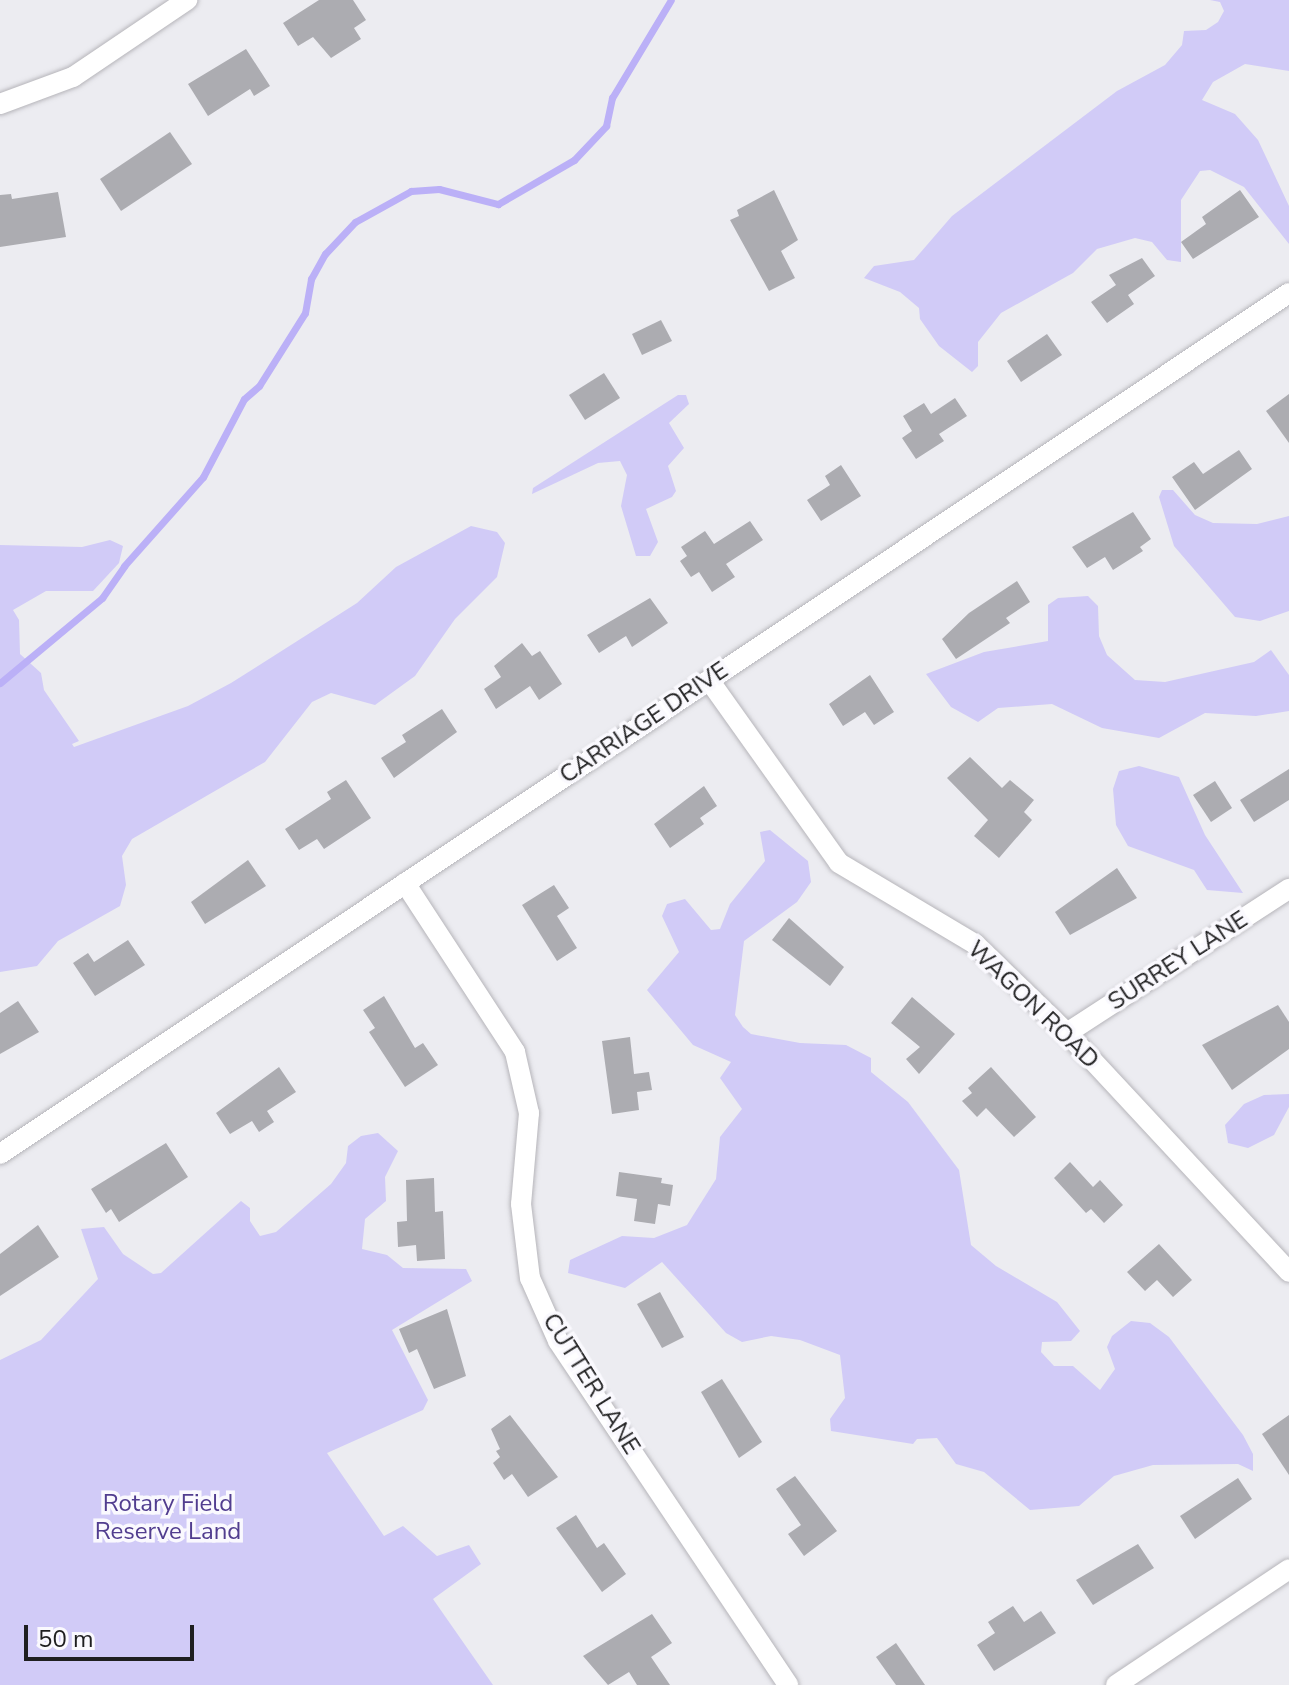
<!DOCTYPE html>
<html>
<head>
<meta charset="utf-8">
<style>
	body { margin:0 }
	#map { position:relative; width:1289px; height:1685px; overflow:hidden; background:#ececf1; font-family:"Nunito Sans",sans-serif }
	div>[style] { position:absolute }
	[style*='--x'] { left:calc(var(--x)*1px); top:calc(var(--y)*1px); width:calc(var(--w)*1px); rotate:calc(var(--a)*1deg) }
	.green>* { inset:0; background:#d1cbf7 }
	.stream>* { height:7px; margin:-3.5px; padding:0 3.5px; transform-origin:3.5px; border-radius:3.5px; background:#bbb0f7 }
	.building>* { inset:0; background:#acacb1 }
	.roads { filter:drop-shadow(0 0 2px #b6b5ba) drop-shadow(0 0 2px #b6b5ba) }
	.street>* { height:20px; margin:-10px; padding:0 10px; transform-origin:10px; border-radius:10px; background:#fff }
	span { translate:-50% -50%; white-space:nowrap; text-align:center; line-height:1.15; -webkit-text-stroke:7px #faf9fe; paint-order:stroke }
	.street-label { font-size:24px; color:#1f1f20 }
	.park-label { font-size:24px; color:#513d8f }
	.scale { position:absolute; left:24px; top:1625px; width:170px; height:36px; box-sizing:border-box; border:4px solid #1f1f20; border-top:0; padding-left:10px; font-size:24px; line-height:28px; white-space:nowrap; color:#1f1f20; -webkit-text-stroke:6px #faf9fe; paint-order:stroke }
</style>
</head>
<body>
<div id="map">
	<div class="green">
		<i style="clip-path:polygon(1210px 0,1289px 0,1289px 71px,1245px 64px,1213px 82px,1202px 100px,1235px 114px,1258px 140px,1289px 206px,1289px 244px,1244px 187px,1210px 170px,1200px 171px,1181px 200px,1181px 262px,1167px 260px,1152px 242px,1135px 238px,1097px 249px,1073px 273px,1001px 313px,978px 342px,978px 366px,972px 372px,939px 346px,920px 319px,919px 308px,900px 292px,864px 278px,874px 266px,914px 260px,952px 216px,1117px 91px,1165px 65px,1182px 45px,1184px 31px,1206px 30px,1218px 22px,1224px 11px,1220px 2px)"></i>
		<i style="clip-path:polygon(678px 395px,686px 395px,689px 404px,669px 423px,684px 448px,668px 466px,676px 491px,672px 497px,646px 509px,658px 542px,650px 556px,636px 556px,621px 506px,627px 475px,620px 461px,598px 463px,532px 494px,533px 488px)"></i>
		<i style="clip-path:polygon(1162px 490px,1173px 490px,1195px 515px,1213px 523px,1257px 524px,1289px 516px,1289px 611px,1260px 621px,1235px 617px,1174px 546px,1159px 497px)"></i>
		<i style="clip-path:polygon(471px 526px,497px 532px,505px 543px,497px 577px,455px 619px,415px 676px,375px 705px,331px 693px,312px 702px,265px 762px,132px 839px,122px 856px,126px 885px,120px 906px,58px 941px,37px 966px,0 972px,0 545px,82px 547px,110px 540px,123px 546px,119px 563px,93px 591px,46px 591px,13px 610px,19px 620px,20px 654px,41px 673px,44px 690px,79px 741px,72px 744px,74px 747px,188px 706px,231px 683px,357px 603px,396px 567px)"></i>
		<i style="clip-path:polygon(1088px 596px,1098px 606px,1099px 636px,1107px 655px,1135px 680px,1165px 682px,1254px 662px,1271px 650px,1289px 675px,1289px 711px,1256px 716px,1205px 713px,1159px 738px,1102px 728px,1052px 704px,998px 708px,978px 722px,951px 707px,926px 674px,984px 652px,1048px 641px,1048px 605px,1058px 598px)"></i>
		<i style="clip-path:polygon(1139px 766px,1179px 777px,1205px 835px,1243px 893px,1207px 890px,1194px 870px,1128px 846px,1116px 825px,1113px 789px,1119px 771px)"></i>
		<i style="clip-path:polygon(770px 830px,808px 861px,811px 882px,797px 902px,744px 941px,735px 1015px,743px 1027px,751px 1034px,800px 1043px,846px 1045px,871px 1058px,871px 1072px,908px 1102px,959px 1170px,971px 1245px,996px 1266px,1057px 1302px,1080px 1331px,1071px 1341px,1042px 1342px,1041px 1352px,1054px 1366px,1073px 1366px,1100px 1390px,1115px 1369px,1107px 1347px,1112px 1336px,1131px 1321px,1150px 1323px,1169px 1337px,1243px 1435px,1253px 1454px,1253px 1471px,1238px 1464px,1153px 1465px,1114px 1476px,1079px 1506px,1030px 1510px,984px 1472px,956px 1464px,937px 1438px,917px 1439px,913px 1444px,831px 1431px,830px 1419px,845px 1398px,840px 1355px,800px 1340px,771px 1336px,742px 1342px,726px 1333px,662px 1262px,625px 1288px,568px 1273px,570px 1260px,622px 1236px,654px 1238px,687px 1225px,716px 1179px,720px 1137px,742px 1109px,720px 1078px,731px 1062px,693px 1045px,647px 990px,679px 952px,662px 916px,667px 904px,685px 899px,711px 930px,720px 929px,730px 904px,765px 861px,760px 832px)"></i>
		<i style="clip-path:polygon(1289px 1094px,1289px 1107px,1274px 1135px,1248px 1148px,1228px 1143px,1225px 1125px,1244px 1104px,1264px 1095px)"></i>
		<i style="clip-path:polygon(378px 1133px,398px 1151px,385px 1177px,386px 1201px,365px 1219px,362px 1249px,387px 1255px,403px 1268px,466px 1269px,472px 1281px,392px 1330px,428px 1400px,423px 1410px,327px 1453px,384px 1536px,403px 1526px,437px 1556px,469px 1545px,481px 1564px,433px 1599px,493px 1685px,0 1685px,0 1360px,41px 1340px,98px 1279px,81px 1229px,104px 1227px,123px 1254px,153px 1274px,161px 1273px,241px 1201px,250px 1208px,250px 1221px,260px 1236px,276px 1232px,331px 1184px,346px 1163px,348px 1146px,361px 1136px)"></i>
	</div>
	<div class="stream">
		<i style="--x:0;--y:683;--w:133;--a:-39.8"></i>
		<i style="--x:102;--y:598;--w:39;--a:-55"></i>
		<i style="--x:124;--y:566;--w:119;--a:-48.4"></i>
		<i style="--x:203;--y:477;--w:88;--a:-62.3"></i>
		<i style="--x:244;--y:399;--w:20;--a:-41"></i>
		<i style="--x:259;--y:386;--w:86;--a:-57.8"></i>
		<i style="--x:305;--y:313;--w:35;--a:-80"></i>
		<i style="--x:311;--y:279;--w:29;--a:-61"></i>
		<i style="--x:325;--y:254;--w:44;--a:-46.8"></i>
		<i style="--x:355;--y:222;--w:64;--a:-29"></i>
		<i style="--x:411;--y:191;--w:28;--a:-4"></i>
		<i style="--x:439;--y:189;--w:61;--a:14.3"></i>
		<i style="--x:498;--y:204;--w:88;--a:-30.1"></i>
		<i style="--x:574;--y:160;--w:47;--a:-46.7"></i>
		<i style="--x:606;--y:126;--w:29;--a:-78"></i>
		<i style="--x:612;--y:98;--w:114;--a:-59"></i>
	</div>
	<div class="building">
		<i style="clip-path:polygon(319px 0,353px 0,366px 20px,354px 28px,361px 39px,331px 58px,313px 37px,298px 46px,283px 23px)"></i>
		<i style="clip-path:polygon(246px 49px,270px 86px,254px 96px,250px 89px,208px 116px,188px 84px)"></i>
		<i style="clip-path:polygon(170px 132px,192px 164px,121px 211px,100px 179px)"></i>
		<i style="clip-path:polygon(774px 190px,798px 240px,781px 251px,795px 278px,769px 291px,730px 220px,739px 216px,737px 210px)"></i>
		<i style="clip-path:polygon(1240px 190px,1259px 217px,1193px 259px,1181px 242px,1206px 224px,1202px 217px)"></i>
		<i style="clip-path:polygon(58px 192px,66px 237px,0 247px,0 195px,11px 194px,12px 199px)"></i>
		<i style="clip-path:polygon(1142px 258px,1155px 276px,1128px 295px,1134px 304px,1107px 323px,1091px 302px,1116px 285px,1109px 275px)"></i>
		<i style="clip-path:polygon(661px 320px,672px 341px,642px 355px,632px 334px)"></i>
		<i style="clip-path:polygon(1047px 334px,1062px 355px,1021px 382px,1007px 361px)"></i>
		<i style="clip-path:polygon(604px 373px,620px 398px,585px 420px,569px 395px)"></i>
		<i style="clip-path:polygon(1289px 394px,1289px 443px,1266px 411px)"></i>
		<i style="clip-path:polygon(955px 398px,967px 416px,939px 434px,944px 441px,916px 459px,902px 438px,912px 431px,903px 416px,924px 403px,931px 414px)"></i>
		<i style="clip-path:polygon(1239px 450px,1252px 469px,1195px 510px,1172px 477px,1194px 462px,1203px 474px)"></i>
		<i style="clip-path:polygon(841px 465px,861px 496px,821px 521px,807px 500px,830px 485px,825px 476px)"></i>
		<i style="clip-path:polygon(1133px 512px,1151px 539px,1140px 547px,1143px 551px,1113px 570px,1105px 557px,1087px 568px,1072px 547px)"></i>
		<i style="clip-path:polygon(750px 521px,763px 540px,726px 564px,735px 577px,712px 592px,699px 572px,691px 577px,680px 561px,687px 556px,681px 547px,705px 531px,714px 544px)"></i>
		<i style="clip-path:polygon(1017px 581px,1030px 602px,1006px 618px,1010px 623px,956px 659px,942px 639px,969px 613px)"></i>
		<i style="clip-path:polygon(650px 598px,668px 623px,632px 647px,626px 636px,599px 653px,587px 635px)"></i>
		<i style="clip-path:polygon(522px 643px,532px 656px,540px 651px,562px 684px,539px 700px,530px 686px,496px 709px,484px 689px,501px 677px,494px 666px)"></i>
		<i style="clip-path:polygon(870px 675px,894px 712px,874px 725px,865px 712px,843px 726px,829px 704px)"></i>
		<i style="clip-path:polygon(442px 709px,457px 732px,394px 778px,381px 758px,406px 742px,402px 735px)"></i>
		<i style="clip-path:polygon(970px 757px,1002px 788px,1010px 780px,1034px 800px,1024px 812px,1032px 820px,999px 858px,974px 836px,988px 820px,947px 778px)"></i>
		<i style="clip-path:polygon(1289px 769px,1289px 800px,1254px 822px,1240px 800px)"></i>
		<i style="clip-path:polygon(346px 780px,371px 818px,324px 849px,317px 839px,299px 850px,285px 829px,331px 799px,327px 792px)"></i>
		<i style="clip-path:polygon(1215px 781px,1232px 808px,1211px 822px,1193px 795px)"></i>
		<i style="clip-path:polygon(704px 786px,717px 806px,700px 818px,704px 824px,670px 848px,654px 824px)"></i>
		<i style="clip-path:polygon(248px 860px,266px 886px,205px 924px,191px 902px)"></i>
		<i style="clip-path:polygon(1117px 868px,1137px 898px,1070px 935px,1055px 912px)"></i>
		<i style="clip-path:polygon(554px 885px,569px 908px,557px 916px,577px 948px,557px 961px,522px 905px)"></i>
		<i style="clip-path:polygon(789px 918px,844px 967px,830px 986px,772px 940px)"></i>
		<i style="clip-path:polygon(128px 940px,145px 965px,95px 996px,73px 963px,88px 953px,94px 962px)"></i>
		<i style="clip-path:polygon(384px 996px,415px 1048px,423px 1043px,438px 1065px,405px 1087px,369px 1032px,375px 1028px,363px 1010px)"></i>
		<i style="clip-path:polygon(912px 997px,955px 1034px,919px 1074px,906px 1059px,920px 1047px,891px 1023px)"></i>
		<i style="clip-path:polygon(18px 1001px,39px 1032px,0 1054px,0 1013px)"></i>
		<i style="clip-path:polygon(1278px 1005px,1289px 1022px,1289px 1049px,1232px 1090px,1202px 1045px)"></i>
		<i style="clip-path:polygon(630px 1037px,634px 1074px,649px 1072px,652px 1090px,637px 1092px,639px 1110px,612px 1114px,602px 1041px)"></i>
		<i style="clip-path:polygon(279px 1067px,296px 1092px,267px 1111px,274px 1122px,259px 1132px,252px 1121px,230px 1134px,216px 1113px)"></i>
		<i style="clip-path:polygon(991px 1067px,1036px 1117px,1014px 1137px,986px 1108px,977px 1117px,962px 1101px,972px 1093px,968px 1088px)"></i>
		<i style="clip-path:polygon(166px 1143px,188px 1177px,119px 1222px,111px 1209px,106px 1213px,91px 1189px)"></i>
		<i style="clip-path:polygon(1070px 1162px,1093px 1187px,1100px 1180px,1123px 1205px,1104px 1223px,1091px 1209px,1086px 1213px,1054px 1178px)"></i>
		<i style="clip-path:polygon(619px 1172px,662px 1178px,661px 1183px,673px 1185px,670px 1206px,658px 1204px,655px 1224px,634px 1221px,637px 1199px,616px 1196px)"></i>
		<i style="clip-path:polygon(434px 1178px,435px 1212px,443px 1211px,445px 1259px,417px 1261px,416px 1245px,398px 1247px,397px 1222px,407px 1221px,406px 1180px)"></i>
		<i style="clip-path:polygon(38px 1225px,59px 1257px,0 1296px,0 1254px)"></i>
		<i style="clip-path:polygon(1159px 1244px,1192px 1280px,1173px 1297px,1157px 1280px,1145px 1291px,1127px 1272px)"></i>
		<i style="clip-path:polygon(660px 1292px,684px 1337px,662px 1348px,637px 1304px)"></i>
		<i style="clip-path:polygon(447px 1309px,466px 1376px,434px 1389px,417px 1349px,409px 1353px,399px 1329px)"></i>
		<i style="clip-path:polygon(722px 1379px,762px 1442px,739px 1458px,701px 1392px)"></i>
		<i style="clip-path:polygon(510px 1415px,558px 1477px,528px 1497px,512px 1474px,504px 1480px,493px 1463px,500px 1457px,496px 1451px,500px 1449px,491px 1429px)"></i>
		<i style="clip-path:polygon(1289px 1415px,1289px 1475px,1262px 1434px)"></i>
		<i style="clip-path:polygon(795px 1476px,837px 1531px,804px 1556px,788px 1534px,801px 1525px,776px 1489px)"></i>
		<i style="clip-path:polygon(1238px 1478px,1252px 1499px,1195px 1539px,1180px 1516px)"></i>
		<i style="clip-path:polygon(576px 1515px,597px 1548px,604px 1543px,626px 1574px,602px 1592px,556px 1528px)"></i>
		<i style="clip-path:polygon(1138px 1544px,1154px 1568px,1093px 1605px,1076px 1580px)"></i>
		<i style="clip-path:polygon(1013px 1606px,1024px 1622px,1041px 1611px,1056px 1633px,994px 1671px,977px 1645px,995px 1633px,988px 1622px)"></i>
		<i style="clip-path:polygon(652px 1614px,672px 1643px,651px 1657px,670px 1685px,637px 1685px,629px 1672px,608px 1685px,583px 1656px)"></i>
		<i style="clip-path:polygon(896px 1643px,925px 1685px,896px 1685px,876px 1657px)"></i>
	</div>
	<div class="roads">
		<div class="street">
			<i style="--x:0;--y:104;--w:78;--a:-20.3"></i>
			<i style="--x:73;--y:77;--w:138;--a:-34"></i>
			<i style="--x:709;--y:680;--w:224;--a:54.6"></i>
			<i style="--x:839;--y:863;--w:158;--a:30.8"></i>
			<i style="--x:975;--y:944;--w:128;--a:44.1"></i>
			<i style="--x:1067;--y:1033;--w:326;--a:47.1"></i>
			<i style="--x:405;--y:883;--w:202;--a:56.9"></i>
			<i style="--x:515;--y:1052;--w:63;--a:77.1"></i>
			<i style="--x:529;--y:1113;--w:91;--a:95"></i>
			<i style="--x:521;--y:1204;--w:75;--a:83.1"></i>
			<i style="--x:530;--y:1278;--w:69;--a:66"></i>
			<i style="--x:558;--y:1341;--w:414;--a:56.2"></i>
			<i style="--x:1067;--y:1033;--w:265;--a:-33"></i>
			<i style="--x:0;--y:1154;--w:1550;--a:-33.74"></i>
			<i style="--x:1116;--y:1685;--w:208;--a:-33.8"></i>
		</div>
	</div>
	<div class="street-label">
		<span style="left:644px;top:723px;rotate:-34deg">CARRIAGE DRIVE</span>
		<span style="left:1178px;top:961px;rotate:-33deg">SURREY LANE</span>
		<span style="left:1033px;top:1005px;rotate:44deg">WAGON ROAD</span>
		<span style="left:591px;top:1384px;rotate:58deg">CUTTER LANE</span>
	</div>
	<div class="park-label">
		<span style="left:168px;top:1518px">Rotary Field<br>Reserve Land</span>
	</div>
	<div class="scale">50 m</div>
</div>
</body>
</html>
